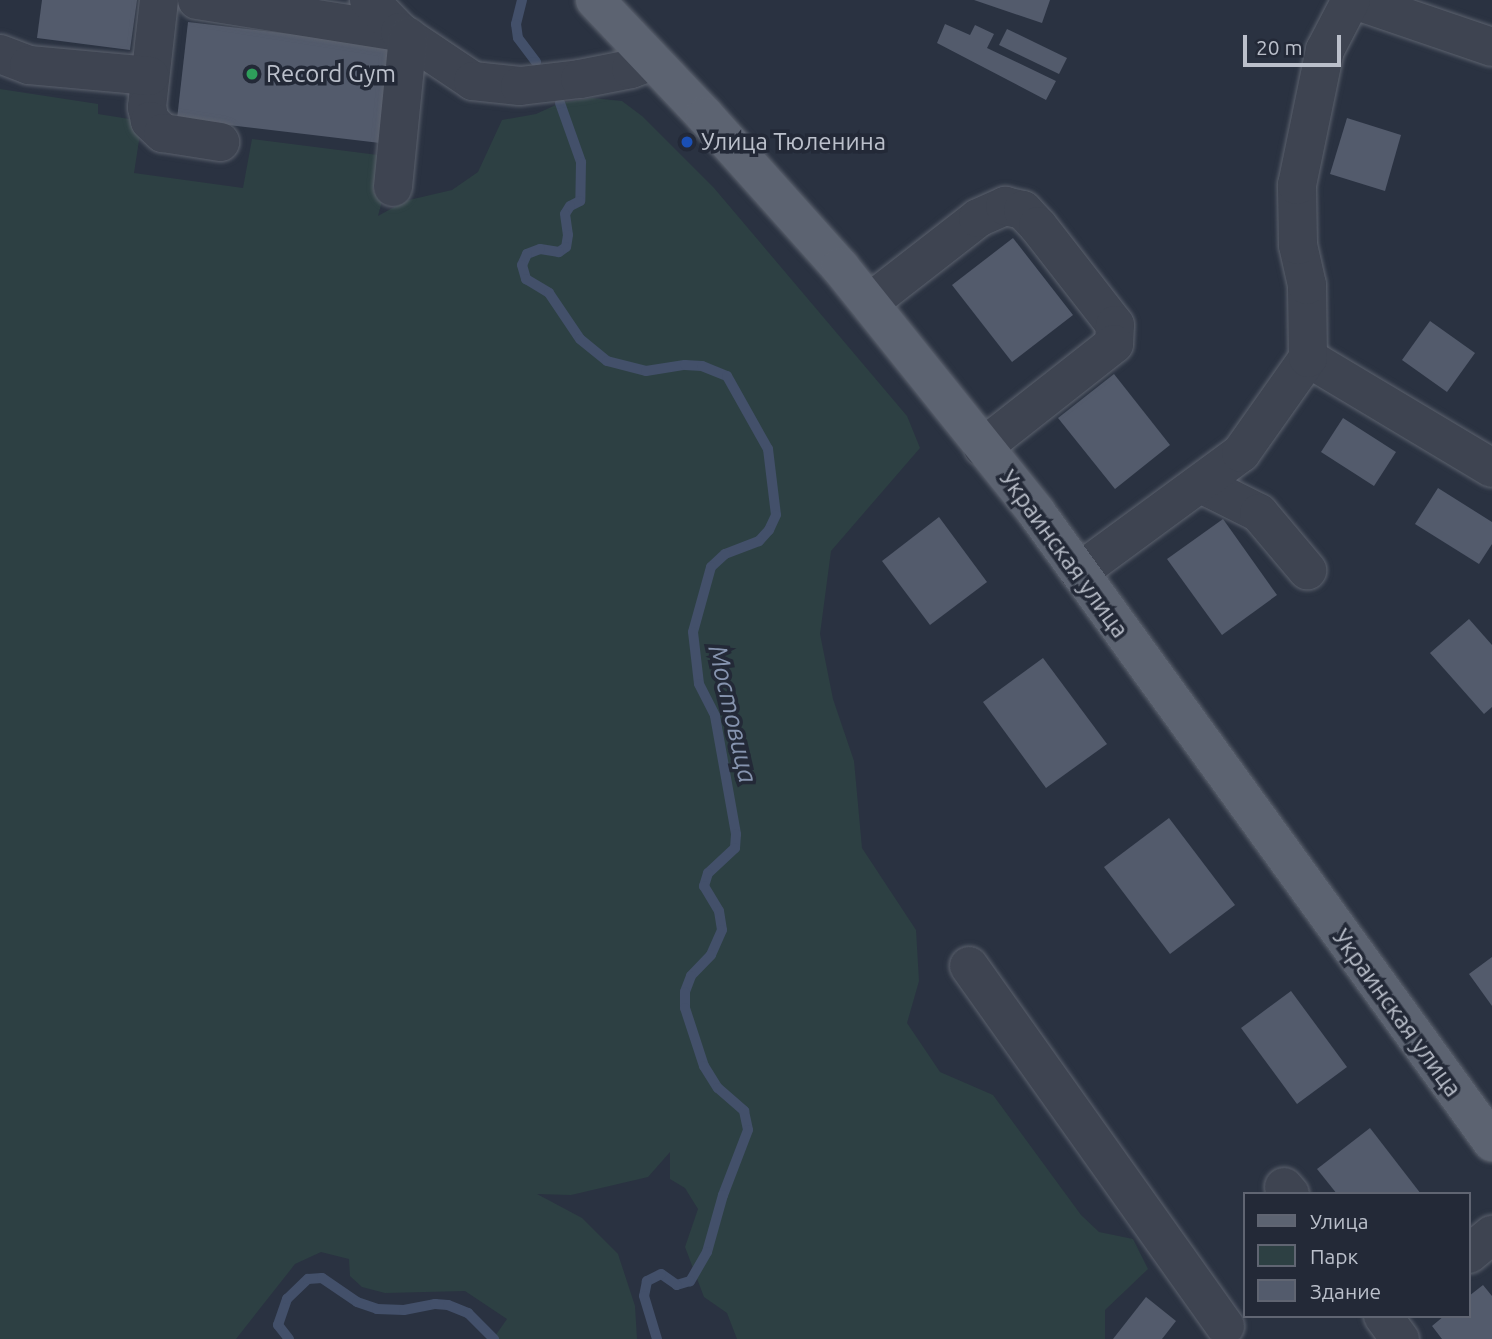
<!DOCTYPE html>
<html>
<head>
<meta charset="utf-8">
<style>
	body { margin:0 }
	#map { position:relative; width:1492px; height:1339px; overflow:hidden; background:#2a3241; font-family:Ubuntu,sans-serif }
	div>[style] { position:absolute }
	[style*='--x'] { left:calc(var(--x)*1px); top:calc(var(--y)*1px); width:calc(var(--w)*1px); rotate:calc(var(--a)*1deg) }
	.green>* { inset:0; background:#2d4043 }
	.stream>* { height:10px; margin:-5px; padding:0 5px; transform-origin:5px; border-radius:5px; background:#43506a }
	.building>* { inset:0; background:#535b6c }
	.roads { filter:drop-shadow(0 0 2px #5c626e) drop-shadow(0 0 2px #5c626e) }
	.minor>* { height:38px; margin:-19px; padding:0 19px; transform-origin:19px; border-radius:19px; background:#3e4451 }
	.major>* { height:38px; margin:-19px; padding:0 19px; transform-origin:19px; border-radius:19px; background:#5c6371 }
	.dots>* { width:19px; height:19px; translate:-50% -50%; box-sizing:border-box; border:4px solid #232937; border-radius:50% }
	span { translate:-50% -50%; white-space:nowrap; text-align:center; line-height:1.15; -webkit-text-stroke:7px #232937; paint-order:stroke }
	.poi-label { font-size:24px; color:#bbc0cb }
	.left { translate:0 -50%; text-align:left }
	.street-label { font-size:24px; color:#bbc0cb }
	.water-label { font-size:26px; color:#8694af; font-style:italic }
	.legend { position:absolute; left:1243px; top:1192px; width:228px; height:126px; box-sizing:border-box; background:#232937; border:2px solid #606572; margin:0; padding:9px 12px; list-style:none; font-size:21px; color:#bbc0cb }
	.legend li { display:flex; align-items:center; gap:14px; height:35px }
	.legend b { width:35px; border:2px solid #606572 }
	.scale { position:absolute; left:1243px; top:35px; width:98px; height:32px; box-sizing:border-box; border:4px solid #bbc0cb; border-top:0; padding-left:9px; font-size:21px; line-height:24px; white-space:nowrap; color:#bbc0cb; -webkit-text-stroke:5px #232937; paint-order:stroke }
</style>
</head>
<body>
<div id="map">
	<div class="green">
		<i style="clip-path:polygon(0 89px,98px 104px,98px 114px,142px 121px,134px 173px,243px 188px,252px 139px,378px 155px,382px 201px,378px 216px,405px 201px,452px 190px,478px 172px,502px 120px,536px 114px,560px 103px,592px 98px,622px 101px,642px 116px,714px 188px,907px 416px,920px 448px,831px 551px,820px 634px,833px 699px,854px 761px,862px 848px,916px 930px,919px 981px,907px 1023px,940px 1072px,993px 1095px,1081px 1215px,1099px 1232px,1133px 1239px,1148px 1269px,1105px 1310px,1105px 1339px,737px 1339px,727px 1313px,704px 1297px,685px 1247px,698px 1209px,685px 1188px,670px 1179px,670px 1152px,648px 1177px,571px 1195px,537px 1194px,582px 1218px,618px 1254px,635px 1306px,637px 1339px,493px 1339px,507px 1319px,465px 1291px,385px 1293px,362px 1287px,350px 1276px,349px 1259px,321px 1252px,295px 1264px,236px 1339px,0 1339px)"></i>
	</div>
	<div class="stream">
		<i style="--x:522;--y:0;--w:25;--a:104"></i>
		<i style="--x:516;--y:24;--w:14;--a:82"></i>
		<i style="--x:518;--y:38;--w:30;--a:53"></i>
		<i style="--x:560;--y:103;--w:63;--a:70.4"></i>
		<i style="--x:581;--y:162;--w:39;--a:91"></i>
		<i style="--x:580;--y:201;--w:11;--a:153"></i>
		<i style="--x:570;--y:206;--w:9;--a:122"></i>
		<i style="--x:565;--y:214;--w:21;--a:82"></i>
		<i style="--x:568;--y:235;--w:12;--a:99"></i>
		<i style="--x:566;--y:247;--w:9;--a:144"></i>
		<i style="--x:559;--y:252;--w:19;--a:-171"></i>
		<i style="--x:540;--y:249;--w:14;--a:159"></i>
		<i style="--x:527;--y:254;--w:12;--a:114"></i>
		<i style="--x:522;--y:265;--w:15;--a:74"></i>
		<i style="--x:526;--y:279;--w:27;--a:31"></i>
		<i style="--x:549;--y:293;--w:55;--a:56"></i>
		<i style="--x:580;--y:339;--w:35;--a:39"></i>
		<i style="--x:607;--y:361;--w:40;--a:14.4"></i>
		<i style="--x:646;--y:371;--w:39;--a:-9"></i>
		<i style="--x:685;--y:365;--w:17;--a:3"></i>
		<i style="--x:702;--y:366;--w:27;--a:22"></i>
		<i style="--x:727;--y:376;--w:84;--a:60.7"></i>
		<i style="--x:768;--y:449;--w:66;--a:83.1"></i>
		<i style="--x:776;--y:515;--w:17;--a:115"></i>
		<i style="--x:769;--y:530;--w:15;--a:132"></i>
		<i style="--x:759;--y:541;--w:36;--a:159"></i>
		<i style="--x:725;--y:554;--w:19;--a:137"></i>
		<i style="--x:711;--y:567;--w:67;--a:105.5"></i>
		<i style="--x:693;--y:632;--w:52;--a:83.4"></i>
		<i style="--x:699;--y:684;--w:36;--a:63"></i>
		<i style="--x:715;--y:716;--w:120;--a:79.9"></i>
		<i style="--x:736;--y:834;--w:14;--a:94"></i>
		<i style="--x:735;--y:848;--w:37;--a:137"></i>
		<i style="--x:708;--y:873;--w:14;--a:107"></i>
		<i style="--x:704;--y:886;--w:29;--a:59"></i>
		<i style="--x:719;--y:911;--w:19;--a:81"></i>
		<i style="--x:722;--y:930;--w:27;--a:114"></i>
		<i style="--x:711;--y:955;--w:29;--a:134"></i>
		<i style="--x:691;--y:976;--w:17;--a:111"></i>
		<i style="--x:685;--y:992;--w:16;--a:90"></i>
		<i style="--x:685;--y:1008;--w:61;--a:71.9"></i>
		<i style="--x:704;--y:1066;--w:26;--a:58"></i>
		<i style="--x:718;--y:1088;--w:35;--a:41"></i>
		<i style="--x:744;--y:1111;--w:19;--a:78"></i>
		<i style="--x:748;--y:1130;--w:70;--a:111"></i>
		<i style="--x:723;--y:1195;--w:59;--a:105.7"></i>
		<i style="--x:707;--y:1252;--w:34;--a:120"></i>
		<i style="--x:690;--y:1281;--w:14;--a:163"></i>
		<i style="--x:677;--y:1285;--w:19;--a:-145"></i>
		<i style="--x:661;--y:1274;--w:16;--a:153"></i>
		<i style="--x:647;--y:1281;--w:15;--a:101"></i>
		<i style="--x:644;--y:1296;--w:45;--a:73.2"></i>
		<i style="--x:289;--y:1339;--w:18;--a:-128"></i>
		<i style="--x:278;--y:1325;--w:28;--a:-71"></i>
		<i style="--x:287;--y:1299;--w:29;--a:-44"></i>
		<i style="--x:308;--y:1279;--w:14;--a:-4"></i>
		<i style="--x:322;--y:1278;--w:42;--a:34.4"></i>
		<i style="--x:357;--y:1302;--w:21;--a:19"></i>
		<i style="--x:377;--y:1309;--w:27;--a:2"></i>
		<i style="--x:404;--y:1310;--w:32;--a:-11"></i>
		<i style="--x:435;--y:1304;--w:13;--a:4"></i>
		<i style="--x:448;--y:1305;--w:22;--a:22"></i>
		<i style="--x:468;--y:1313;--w:37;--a:45"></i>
	</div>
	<div class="building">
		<i style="clip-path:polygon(42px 0,137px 0,130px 50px,37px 38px)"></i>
		<i style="clip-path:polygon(974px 0,1050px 0,1042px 23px)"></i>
		<i style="clip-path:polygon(188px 22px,392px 46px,380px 143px,177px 119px)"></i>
		<i style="clip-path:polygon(945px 24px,970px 35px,975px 25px,994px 34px,987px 48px,1056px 81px,1046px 100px,937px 43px)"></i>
		<i style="clip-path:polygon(1007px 29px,1067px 58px,1059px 74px,999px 45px)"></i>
		<i style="clip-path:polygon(1347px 118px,1401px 135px,1385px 191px,1330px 174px)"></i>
		<i style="clip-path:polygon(1013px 238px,1073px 315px,1012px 362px,952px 285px)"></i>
		<i style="clip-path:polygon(1430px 321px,1475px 353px,1447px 392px,1402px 360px)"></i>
		<i style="clip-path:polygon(1114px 374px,1170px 445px,1115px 489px,1058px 418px)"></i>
		<i style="clip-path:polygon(1343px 418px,1396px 452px,1374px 486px,1321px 452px)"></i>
		<i style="clip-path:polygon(1438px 488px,1492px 522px,1492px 544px,1479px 564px,1415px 524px)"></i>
		<i style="clip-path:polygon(939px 517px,987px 582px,930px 625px,882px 561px)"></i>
		<i style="clip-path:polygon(1223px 519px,1277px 595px,1222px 635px,1167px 559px)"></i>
		<i style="clip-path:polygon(1469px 619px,1492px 645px,1492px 707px,1484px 714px,1430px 653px)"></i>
		<i style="clip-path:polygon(1043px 658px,1107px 744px,1046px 788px,983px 702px)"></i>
		<i style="clip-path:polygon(1169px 818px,1235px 905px,1170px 954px,1104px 867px)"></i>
		<i style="clip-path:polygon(1492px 957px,1492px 1006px,1469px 974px)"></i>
		<i style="clip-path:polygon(1291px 991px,1347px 1067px,1297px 1104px,1241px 1028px)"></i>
		<i style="clip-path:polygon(1370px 1128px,1421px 1194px,1337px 1194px,1317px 1169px)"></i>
		<i style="clip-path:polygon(1483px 1285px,1492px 1296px,1492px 1339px,1442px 1339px,1432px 1326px,1444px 1316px,1469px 1316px,1469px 1296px)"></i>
		<i style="clip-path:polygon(1146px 1297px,1176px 1321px,1162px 1339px,1113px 1339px)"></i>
	</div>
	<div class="roads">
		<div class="minor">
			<i style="--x:159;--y:0;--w:108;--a:96.4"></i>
			<i style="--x:147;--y:107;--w:14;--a:78"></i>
			<i style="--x:150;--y:121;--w:18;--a:43"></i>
			<i style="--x:163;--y:133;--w:58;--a:9"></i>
			<i style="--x:197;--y:0;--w:206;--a:9"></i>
			<i style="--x:369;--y:0;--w:45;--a:45.9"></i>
			<i style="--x:400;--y:32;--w:88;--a:33.9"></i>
			<i style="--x:473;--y:81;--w:47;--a:6.1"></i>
			<i style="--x:520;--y:86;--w:60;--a:-6.7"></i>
			<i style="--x:580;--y:79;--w:52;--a:-11.1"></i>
			<i style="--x:631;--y:69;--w:23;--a:-20"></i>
			<i style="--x:1354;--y:0;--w:146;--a:18.8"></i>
			<i style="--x:0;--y:54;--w:31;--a:21"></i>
			<i style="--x:29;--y:65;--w:121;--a:5.2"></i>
			<i style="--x:393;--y:187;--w:151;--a:-84.3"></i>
			<i style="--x:869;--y:303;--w:138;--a:-37.9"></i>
			<i style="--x:978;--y:218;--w:30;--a:-24"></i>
			<i style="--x:1005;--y:206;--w:18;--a:13"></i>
			<i style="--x:1023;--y:210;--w:22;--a:47"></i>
			<i style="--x:1038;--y:226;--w:125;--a:52.1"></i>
			<i style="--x:1115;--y:325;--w:19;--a:93"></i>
			<i style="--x:1114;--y:344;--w:167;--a:141.8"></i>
			<i style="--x:1308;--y:358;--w:214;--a:30.9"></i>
			<i style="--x:1201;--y:484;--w:65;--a:26.6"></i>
			<i style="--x:1259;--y:513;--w:75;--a:49.9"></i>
			<i style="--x:1079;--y:572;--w:201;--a:-36.3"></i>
			<i style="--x:1241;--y:453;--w:116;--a:-54.8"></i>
			<i style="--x:1308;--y:358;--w:73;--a:-90.8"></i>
			<i style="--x:1307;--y:285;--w:41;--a:-102.7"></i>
			<i style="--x:1298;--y:245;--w:60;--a:-91"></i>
			<i style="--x:1297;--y:185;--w:138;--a:-78.3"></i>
			<i style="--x:1325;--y:50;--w:56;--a:-62.5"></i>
			<i style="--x:969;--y:966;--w:442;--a:54.6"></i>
			<i style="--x:1284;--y:1187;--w:9;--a:49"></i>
			<i style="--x:1469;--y:1254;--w:30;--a:-40"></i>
			<i style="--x:1383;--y:1316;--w:29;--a:54"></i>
		</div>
		<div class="major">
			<i style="--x:595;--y:0;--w:160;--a:46.5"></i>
			<i style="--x:705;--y:116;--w:203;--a:48.2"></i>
			<i style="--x:840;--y:267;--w:314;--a:51.3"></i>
			<i style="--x:1036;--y:512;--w:778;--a:54.1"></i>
		</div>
	</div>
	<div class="dots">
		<i style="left:252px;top:74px;background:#2e9e5b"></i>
		<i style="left:687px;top:142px;background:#1a4fb4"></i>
	</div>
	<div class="poi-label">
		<span class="left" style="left:266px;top:74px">Record Gym</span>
		<span class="left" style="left:701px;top:142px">Улица Тюленина</span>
	</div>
	<div class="street-label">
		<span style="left:1064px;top:554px;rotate:54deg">Украинская улица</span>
		<span style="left:1397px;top:1013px;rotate:54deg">Украинская улица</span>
	</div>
	<div class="water-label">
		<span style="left:733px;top:714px;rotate:77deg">Мостовица</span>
	</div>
	<ul class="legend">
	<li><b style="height:9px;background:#5c6371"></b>Улица</li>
	<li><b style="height:19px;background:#2d4043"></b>Парк</li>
	<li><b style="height:19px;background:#535b6c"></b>Здание</li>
	</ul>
	<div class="scale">20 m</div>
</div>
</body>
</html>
